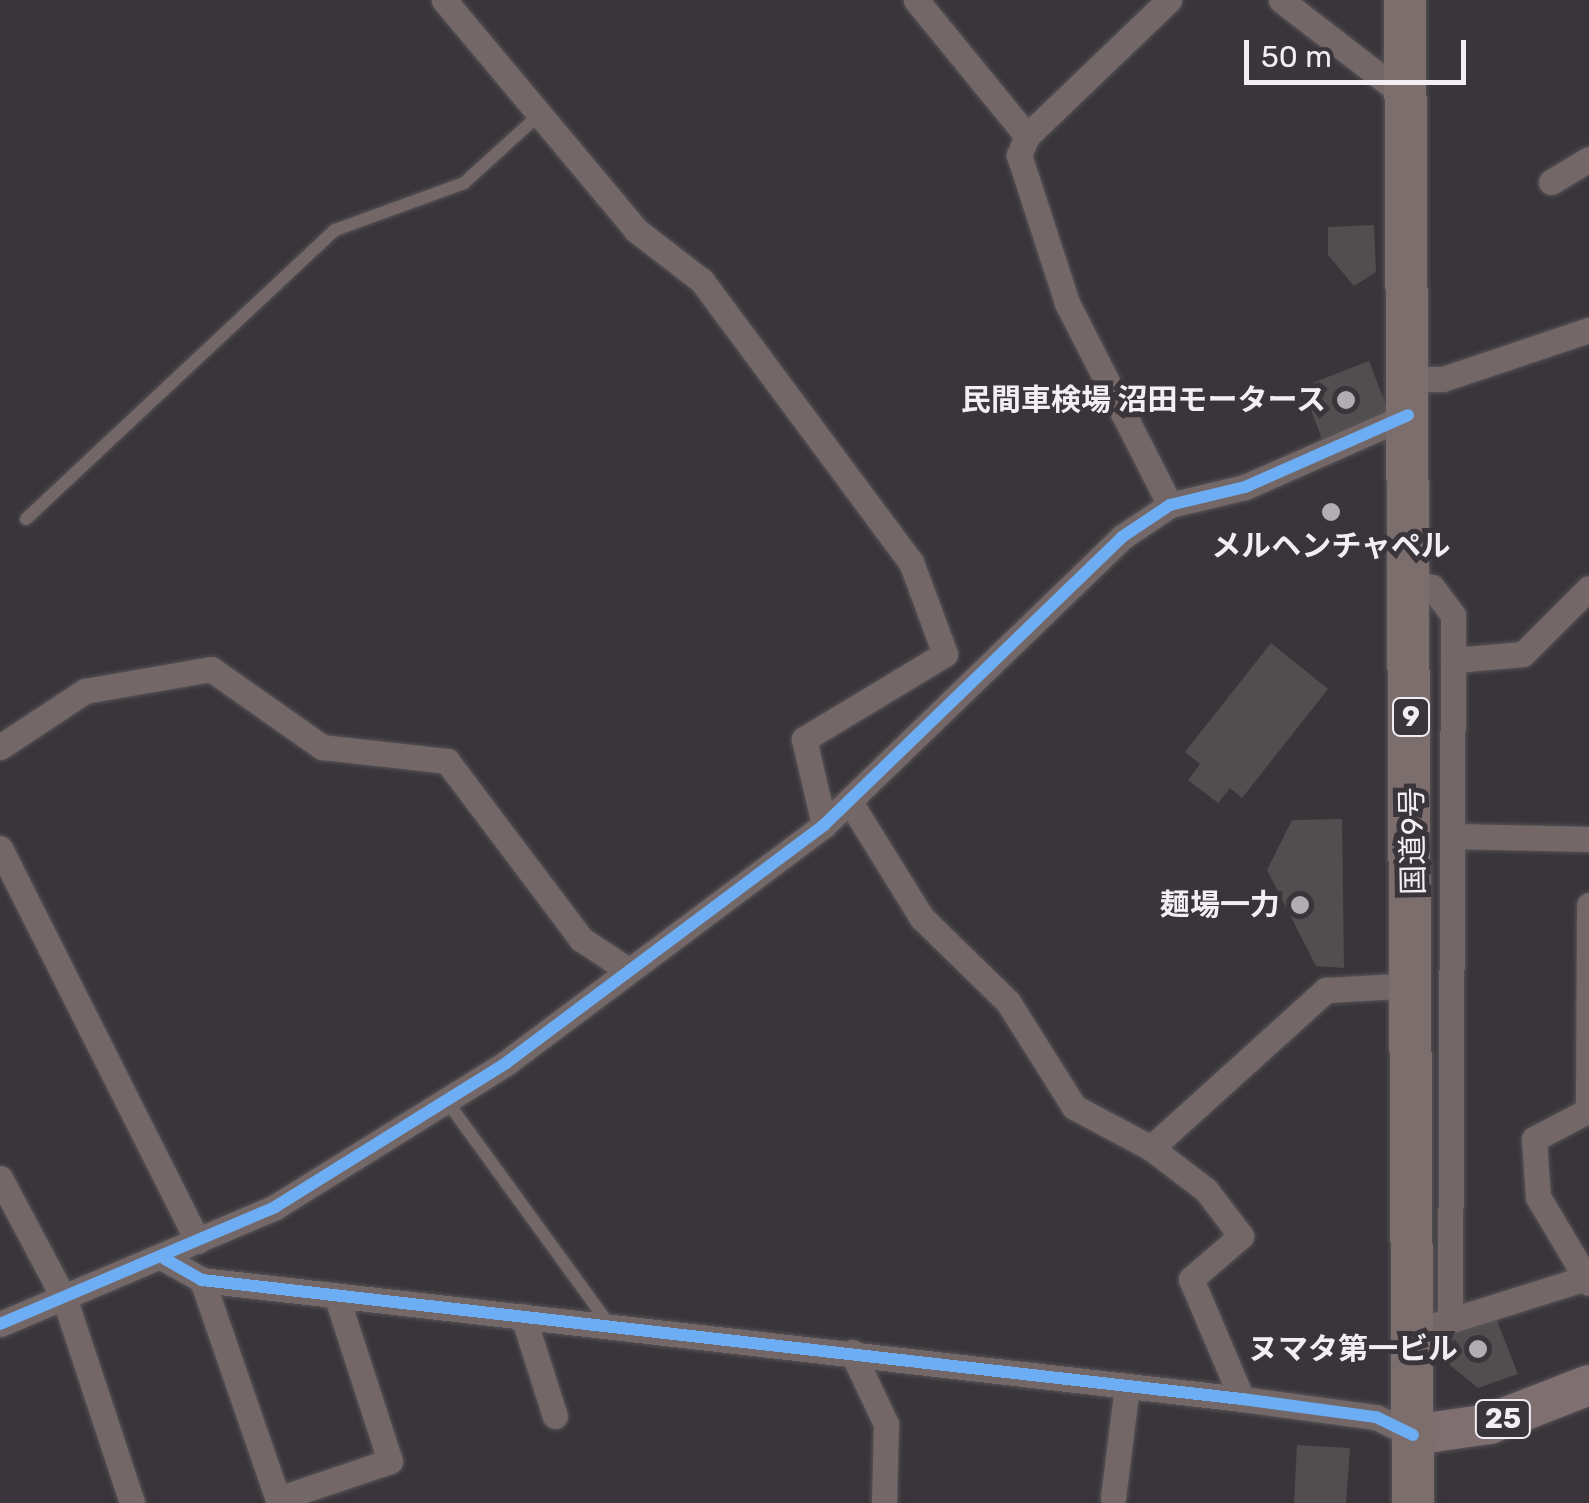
<!DOCTYPE html>
<html>
<head>
<meta charset="utf-8">
<style>
	body { margin:0 }
	#map { position:relative; width:1589px; height:1503px; overflow:hidden; background:#39353a; font-family:Rubik,"Noto Sans JP",sans-serif }
	div>[style] { position:absolute }
	[style*='--x'] { left:calc(var(--x)*1px); top:calc(var(--y)*1px); width:calc(var(--w)*1px); rotate:calc(var(--a)*1deg) }
	.building>* { inset:0; background:#524e4f }
	.roads { filter:drop-shadow(0 0 2px #565357) drop-shadow(0 0 2px #565357) }
	.service>* { height:12px; margin:-6px; padding:0 6px; transform-origin:6px; border-radius:6px; background:#746767 }
	.minor>* { height:25px; margin:-12.5px; padding:0 12.5px; transform-origin:12.5px; border-radius:12.5px; background:#746767 }
	.primary>* { height:40px; margin:-20px; padding:0 20px; transform-origin:20px; border-radius:20px; background:#806f70 }
	.trunk>* { height:42px; margin:-21px; padding:0 21px; transform-origin:21px; border-radius:21px; background:#7d6e6e }
	.cycleway>* { height:12px; margin:-6px; padding:0 6px; transform-origin:6px; border-radius:6px; background:#6dadf4 }
	.dots>* { width:28px; height:28px; translate:-50% -50%; box-sizing:border-box; border:5px solid #3a343b; border-radius:50% }
	span { translate:-50% -50%; white-space:nowrap; text-align:center; line-height:1.15; -webkit-text-stroke:10px #3a343b; paint-order:stroke }
	.shield-label span { padding:2px 8px; background:#3a343b; border:2px solid; border-radius:8px; -webkit-text-stroke-width:0 }
	.shield-label { font-size:28px; color:#f2eef3; font-weight:700 }
	.poi-label { font-size:30px; color:#f2eef3; font-weight:700 }
	.right { translate:-100% -50%; text-align:right }
	.street-label { font-size:30px; color:#f2eef3 }
	.scale { position:absolute; left:1244px; top:40px; width:222px; height:45px; box-sizing:border-box; border:5px solid #f2eef3; border-top:0; padding-left:12px; font-size:30px; line-height:35px; white-space:nowrap; color:#f2eef3; -webkit-text-stroke:8px #3a343b; paint-order:stroke }
</style>
</head>
<body>
<div id="map">
	<div class="building">
		<i style="clip-path:polygon(1374px 225px,1376px 272px,1354px 286px,1328px 255px,1328px 227px)"></i>
		<i style="clip-path:polygon(1369px 361px,1389px 413px,1322px 439px,1302px 387px)"></i>
		<i style="clip-path:polygon(1271px 643px,1328px 689px,1242px 798px,1230px 788px,1218px 803px,1188px 780px,1200px 764px,1185px 752px)"></i>
		<i style="clip-path:polygon(1342px 819px,1344px 968px,1316px 966px,1267px 870px,1292px 820px)"></i>
		<i style="clip-path:polygon(1496px 1318px,1518px 1374px,1478px 1388px,1450px 1365px,1444px 1334px)"></i>
		<i style="clip-path:polygon(1297px 1445px,1350px 1448px,1346px 1503px,1294px 1503px)"></i>
	</div>
	<div class="roads">
		<div class="service">
			<i style="--x:26;--y:519;--w:423;--a:-43.1"></i>
			<i style="--x:335;--y:230;--w:137;--a:-20"></i>
			<i style="--x:464;--y:183;--w:101;--a:-42.2"></i>
			<i style="--x:446;--y:1100;--w:277;--a:54"></i>
		</div>
		<div class="minor">
			<i style="--x:444;--y:0;--w:300;--a:50.1"></i>
			<i style="--x:636;--y:230;--w:83;--a:37.7"></i>
			<i style="--x:702;--y:281;--w:350;--a:53.4"></i>
			<i style="--x:911;--y:562;--w:98;--a:69.7"></i>
			<i style="--x:945;--y:654;--w:165;--a:148.9"></i>
			<i style="--x:804;--y:739;--w:88;--a:76.9"></i>
			<i style="--x:916;--y:0;--w:176;--a:50.8"></i>
			<i style="--x:1169;--y:0;--w:197;--a:136.2"></i>
			<i style="--x:1027;--y:136;--w:21;--a:113"></i>
			<i style="--x:1019;--y:155;--w:156;--a:72"></i>
			<i style="--x:1067;--y:303;--w:227;--a:63"></i>
			<i style="--x:1281;--y:0;--w:155;--a:37.7"></i>
			<i style="--x:1551;--y:182;--w:44;--a:-31.2"></i>
			<i style="--x:1410;--y:379;--w:33;--a:0"></i>
			<i style="--x:1443;--y:379;--w:154;--a:-18.6"></i>
			<i style="--x:1409;--y:581;--w:24;--a:15"></i>
			<i style="--x:1432;--y:587;--w:35;--a:53"></i>
			<i style="--x:1453;--y:615;--w:705;--a:90.24"></i>
			<i style="--x:1455;--y:660;--w:68;--a:-5"></i>
			<i style="--x:1523;--y:654;--w:93;--a:-45"></i>
			<i style="--x:0;--y:747;--w:102;--a:-33.4"></i>
			<i style="--x:85;--y:691;--w:128;--a:-9.9"></i>
			<i style="--x:211;--y:669;--w:136;--a:35.1"></i>
			<i style="--x:322;--y:747;--w:126;--a:6.4"></i>
			<i style="--x:447;--y:761;--w:223;--a:53"></i>
			<i style="--x:581;--y:939;--w:53;--a:33.4"></i>
			<i style="--x:850;--y:802;--w:137;--a:58.2"></i>
			<i style="--x:922;--y:918;--w:120;--a:44.3"></i>
			<i style="--x:1008;--y:1002;--w:124;--a:57.8"></i>
			<i style="--x:1074;--y:1107;--w:87;--a:28"></i>
			<i style="--x:1151;--y:1148;--w:69;--a:37.4"></i>
			<i style="--x:1206;--y:1190;--w:58;--a:52.7"></i>
			<i style="--x:1241;--y:1236;--w:66;--a:139.3"></i>
			<i style="--x:1191;--y:1279;--w:130;--a:67"></i>
			<i style="--x:1454;--y:836;--w:135;--a:1.3"></i>
			<i style="--x:0;--y:848;--w:440;--a:63.3"></i>
			<i style="--x:1588;--y:1110;--w:205;--a:-89.7"></i>
			<i style="--x:1589;--y:1110;--w:62;--a:152.2"></i>
			<i style="--x:1534;--y:1139;--w:58;--a:86.1"></i>
			<i style="--x:1538;--y:1197;--w:100;--a:59.3"></i>
			<i style="--x:1151;--y:1148;--w:236;--a:-42.1"></i>
			<i style="--x:1326;--y:990;--w:90;--a:-3.2"></i>
			<i style="--x:0;--y:1178;--w:138;--a:62"></i>
			<i style="--x:65;--y:1300;--w:214;--a:71.7"></i>
			<i style="--x:165;--y:1259;--w:43;--a:29.6"></i>
			<i style="--x:202;--y:1280;--w:1047;--a:6.53"></i>
			<i style="--x:1242;--y:1399;--w:135;--a:7.7"></i>
			<i style="--x:1376;--y:1417;--w:41;--a:25.9"></i>
			<i style="--x:202;--y:1280;--w:232;--a:70.9"></i>
			<i style="--x:278;--y:1499;--w:118;--a:-18.7"></i>
			<i style="--x:390;--y:1461;--w:171;--a:-108"></i>
			<i style="--x:523;--y:1316;--w:105;--a:72.3"></i>
			<i style="--x:0;--y:1324;--w:299;--a:-23"></i>
			<i style="--x:275;--y:1207;--w:272;--a:-31.9"></i>
			<i style="--x:506;--y:1063;--w:397;--a:-36.8"></i>
			<i style="--x:824;--y:825;--w:414;--a:-44"></i>
			<i style="--x:1122;--y:537;--w:58;--a:-33.7"></i>
			<i style="--x:1170;--y:505;--w:77;--a:-13.5"></i>
			<i style="--x:1245;--y:487;--w:178;--a:-23.8"></i>
			<i style="--x:1436;--y:1325;--w:157;--a:-17.4"></i>
			<i style="--x:852;--y:1352;--w:80;--a:64.7"></i>
			<i style="--x:886;--y:1424;--w:79;--a:91.5"></i>
			<i style="--x:1113;--y:1498;--w:113;--a:-82.9"></i>
		</div>
		<div class="primary">
			<i style="--x:1413;--y:1435;--w:77;--a:-8.2"></i>
			<i style="--x:1489;--y:1424;--w:107;--a:-21.3"></i>
		</div>
		<div class="trunk">
			<i style="--x:1405;--y:0;--w:1503;--a:89.7"></i>
		</div>
	</div>
	<div class="cycleway">
		<i style="--x:165;--y:1259;--w:43;--a:29.6"></i>
		<i style="--x:202;--y:1280;--w:1047;--a:6.53"></i>
		<i style="--x:1242;--y:1399;--w:135;--a:7.7"></i>
		<i style="--x:1376;--y:1417;--w:41;--a:25.9"></i>
		<i style="--x:0;--y:1324;--w:299;--a:-23"></i>
		<i style="--x:275;--y:1207;--w:272;--a:-31.9"></i>
		<i style="--x:506;--y:1063;--w:397;--a:-36.8"></i>
		<i style="--x:824;--y:825;--w:414;--a:-44"></i>
		<i style="--x:1122;--y:537;--w:58;--a:-33.7"></i>
		<i style="--x:1170;--y:505;--w:77;--a:-13.5"></i>
		<i style="--x:1245;--y:487;--w:178;--a:-23.8"></i>
	</div>
	<div class="dots">
		<i style="left:1346px;top:400px;background:#b1adb2"></i>
		<i style="left:1331px;top:512px;background:#b1adb2"></i>
		<i style="left:1300px;top:905px;background:#b1adb2"></i>
		<i style="left:1478px;top:1349px;background:#b1adb2"></i>
	</div>
	<div class="shield-label">
		<span style="left:1411px;top:717px">9</span>
		<span style="left:1503px;top:1419px">25</span>
	</div>
	<div class="poi-label">
		<span class="right" style="left:1326px;top:400px">民間車検場 沼田モータース</span>
		<span style="left:1331px;top:546px">メルヘンチャペル</span>
		<span class="right" style="left:1280px;top:905px">麺場一力</span>
		<span class="right" style="left:1458px;top:1349px">ヌマタ第一ビル</span>
	</div>
	<div class="street-label">
		<span style="left:1413px;top:841px;rotate:-91deg">国道9号</span>
	</div>
	<div class="scale">50 m</div>
</div>
</body>
</html>
